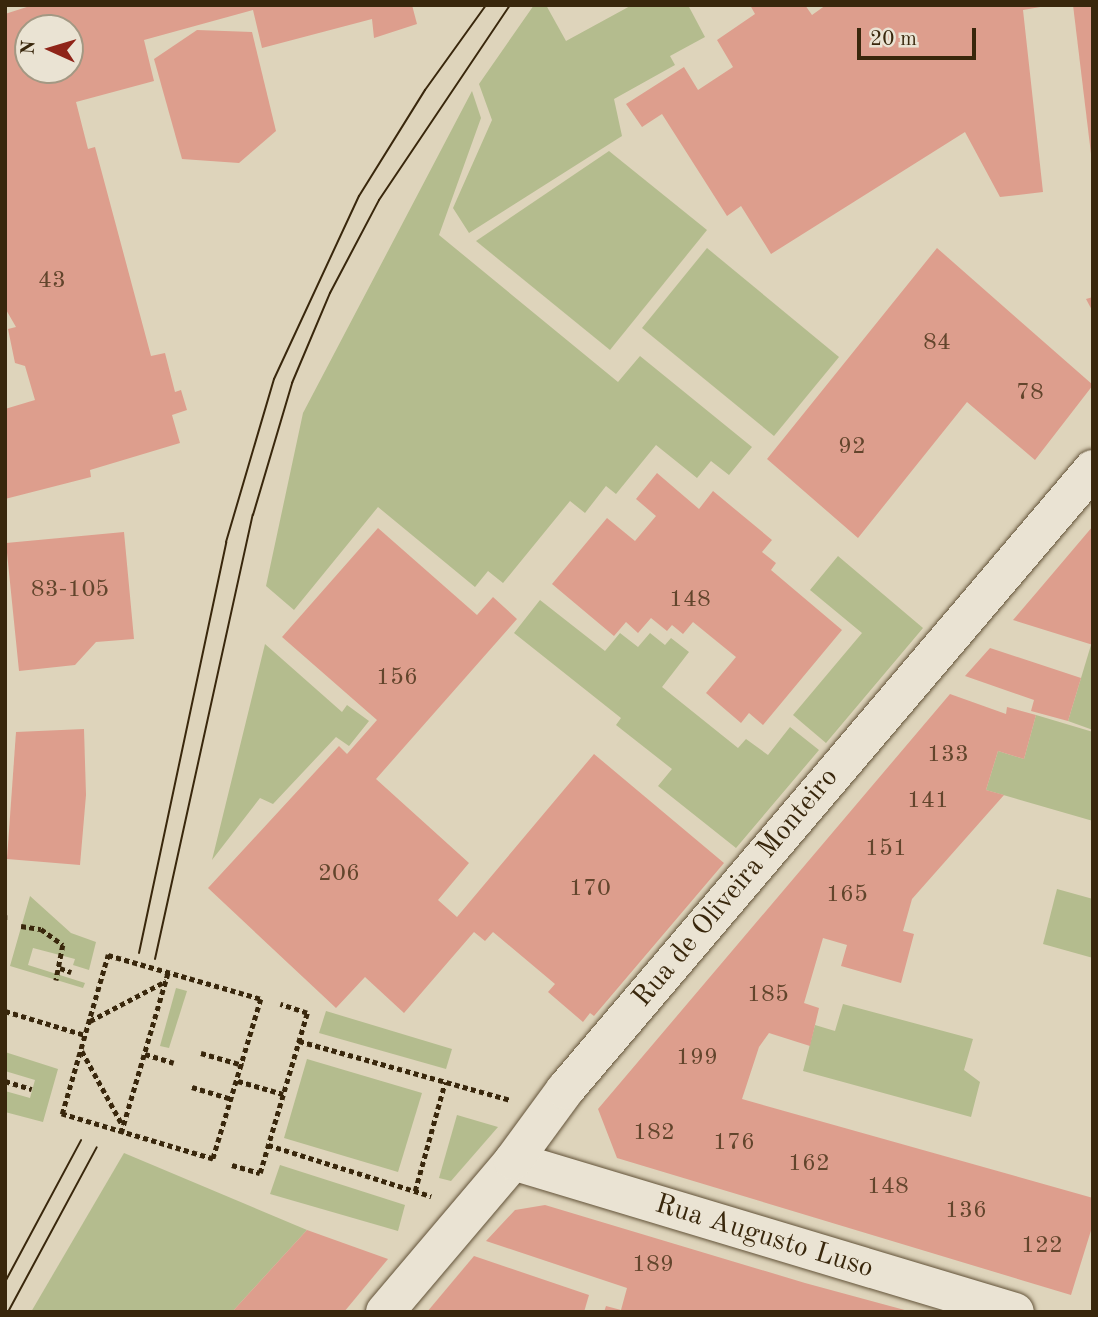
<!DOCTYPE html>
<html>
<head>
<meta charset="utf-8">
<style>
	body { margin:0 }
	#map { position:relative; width:1098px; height:1317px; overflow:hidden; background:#ded4bb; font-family:"Old Standard TT",serif }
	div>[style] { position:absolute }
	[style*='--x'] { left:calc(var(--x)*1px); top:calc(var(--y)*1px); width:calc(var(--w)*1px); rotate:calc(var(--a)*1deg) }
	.green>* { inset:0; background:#b4bc8e }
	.building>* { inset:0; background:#dd9e8d }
	.path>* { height:4.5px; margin-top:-2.25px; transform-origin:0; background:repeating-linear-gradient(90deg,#39270c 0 5px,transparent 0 8.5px) }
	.roads { filter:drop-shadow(0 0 2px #625238) drop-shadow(0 0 2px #625238) }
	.street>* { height:38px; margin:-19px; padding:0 19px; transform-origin:19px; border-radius:19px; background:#eae3d3 }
	.secondary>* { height:38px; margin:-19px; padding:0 19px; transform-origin:19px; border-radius:19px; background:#eae3d3 }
	.tram>* { height:2px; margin:-1px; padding:0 1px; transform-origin:1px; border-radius:1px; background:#39270c }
	span { translate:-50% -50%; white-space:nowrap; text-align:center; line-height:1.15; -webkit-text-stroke:7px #eae3d3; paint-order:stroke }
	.number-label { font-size:24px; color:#62452c }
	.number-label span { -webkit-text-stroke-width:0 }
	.street-label { font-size:28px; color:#39270c }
	.frame { position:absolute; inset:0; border:7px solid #39270c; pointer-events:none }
	.north { position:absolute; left:14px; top:14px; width:70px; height:70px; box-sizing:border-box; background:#eae3d3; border:2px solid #a39883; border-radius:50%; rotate:274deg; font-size:19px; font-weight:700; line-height:28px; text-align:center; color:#39270c }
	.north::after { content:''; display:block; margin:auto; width:24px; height:32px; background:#8f2418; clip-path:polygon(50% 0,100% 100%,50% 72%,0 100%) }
	.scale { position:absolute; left:857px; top:28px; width:119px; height:32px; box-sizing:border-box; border:4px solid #39270c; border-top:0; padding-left:9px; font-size:21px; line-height:24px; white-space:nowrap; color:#39270c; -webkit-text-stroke:5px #eae3d3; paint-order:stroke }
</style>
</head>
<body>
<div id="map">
	<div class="green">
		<i style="clip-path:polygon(534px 5px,546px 5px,566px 41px,632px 5px,688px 5px,705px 37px,670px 56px,675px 65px,614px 99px,622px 136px,469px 233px,453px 208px,492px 120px,479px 84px)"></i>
		<i style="clip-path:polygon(472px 91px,481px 118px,439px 235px,618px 382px,640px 356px,752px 447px,729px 475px,711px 461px,697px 478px,656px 445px,616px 494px,606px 486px,585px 513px,570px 501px,503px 583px,488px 571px,475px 587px,378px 507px,294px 610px,266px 586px,303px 413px)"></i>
		<i style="clip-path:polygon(609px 151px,707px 230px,610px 350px,476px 241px)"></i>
		<i style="clip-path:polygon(707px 248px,839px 357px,774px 436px,642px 328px)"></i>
		<i style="clip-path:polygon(838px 556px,923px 628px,826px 743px,793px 715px,862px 633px,810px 590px)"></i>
		<i style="clip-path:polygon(540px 600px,605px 651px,620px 633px,638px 647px,650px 633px,665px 645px,671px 638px,689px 652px,662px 687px,738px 748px,746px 739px,768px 755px,790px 727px,819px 750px,736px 848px,658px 786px,672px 769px,616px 725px,621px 718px,514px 633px)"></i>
		<i style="clip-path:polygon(265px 644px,342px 712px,347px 705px,369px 721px,349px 746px,336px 737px,273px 804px,260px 798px,212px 860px)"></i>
		<i style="clip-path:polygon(1091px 645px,1093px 645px,1093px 730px,1068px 721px)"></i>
		<i style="clip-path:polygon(1036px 715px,1093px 732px,1093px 821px,986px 790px,998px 751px,1024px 759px)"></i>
		<i style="clip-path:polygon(1057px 889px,1093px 899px,1093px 958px,1043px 944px)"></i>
		<i style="clip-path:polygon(30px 896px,71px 933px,96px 942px,89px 970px,73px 965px,75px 959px,33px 948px,28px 965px,85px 983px,83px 988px,10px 966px)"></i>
		<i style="clip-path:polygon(176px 988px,187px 991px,169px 1048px,160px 1046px)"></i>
		<i style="clip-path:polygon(843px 1004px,973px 1039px,964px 1070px,980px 1082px,971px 1117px,803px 1071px,815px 1025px,835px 1031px)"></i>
		<i style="clip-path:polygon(326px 1011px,452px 1049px,446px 1069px,319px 1033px)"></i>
		<i style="clip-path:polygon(5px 1052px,58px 1069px,43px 1122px,5px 1112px,5px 1091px,30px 1098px,35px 1080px,5px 1071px)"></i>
		<i style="clip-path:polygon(307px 1059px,422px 1093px,398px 1172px,284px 1138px)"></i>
		<i style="clip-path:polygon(457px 1115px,498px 1127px,451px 1181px,439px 1178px)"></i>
		<i style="clip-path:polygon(124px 1153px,307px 1230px,232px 1312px,31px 1312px)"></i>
		<i style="clip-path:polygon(280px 1165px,405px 1205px,398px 1231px,270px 1194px)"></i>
	</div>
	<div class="building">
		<i style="clip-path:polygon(evenodd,33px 5px,412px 5px,417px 24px,374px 38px,372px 19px,262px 48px,253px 10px,144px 40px,154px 81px,76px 102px,88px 149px,95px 147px,151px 356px,165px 353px,175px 392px,181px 390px,187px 410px,172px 415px,180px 443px,90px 470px,91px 477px,5px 499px,5px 409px,35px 400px,25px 366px,15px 363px,8px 329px,16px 327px,5px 308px,5px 14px,33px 5px,28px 28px,70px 28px,70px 70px,28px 70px,28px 28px)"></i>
		<i style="clip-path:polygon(750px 5px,805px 5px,812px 15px,826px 5px,1052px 5px,1023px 10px,1043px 192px,1000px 197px,965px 132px,771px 254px,741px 206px,727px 216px,662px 114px,642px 127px,626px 104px,684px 67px,698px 90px,733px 67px,717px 40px,755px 14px)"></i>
		<i style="clip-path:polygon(1073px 5px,1093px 5px,1093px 154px,1091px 154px)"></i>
		<i style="clip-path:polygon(197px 30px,252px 32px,276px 131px,239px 163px,182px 159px,154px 59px)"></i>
		<i style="clip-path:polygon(937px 248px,1093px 385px,1035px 460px,967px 402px,858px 538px,767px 459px)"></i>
		<i style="clip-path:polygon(1093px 297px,1093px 312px,1086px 299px)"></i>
		<i style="clip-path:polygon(657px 473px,699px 509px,713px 491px,772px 540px,762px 552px,776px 563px,771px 570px,842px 630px,763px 725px,749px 713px,741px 723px,706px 693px,736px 657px,693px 622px,683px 634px,672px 625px,667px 631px,651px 618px,638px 633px,626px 622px,614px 636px,552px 584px,607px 518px,635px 541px,656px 516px,636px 499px)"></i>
		<i style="clip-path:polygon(1093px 526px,1093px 645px,1013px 620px,1037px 592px)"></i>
		<i style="clip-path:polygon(378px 528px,477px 615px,493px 597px,517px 619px,376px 779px,469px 863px,438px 900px,457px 917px,594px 754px,724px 863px,594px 1016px,590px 1013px,583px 1022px,548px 992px,555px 984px,493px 932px,485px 941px,474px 932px,404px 1013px,365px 977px,336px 1008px,208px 888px,339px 746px,347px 754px,377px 720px,282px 637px)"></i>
		<i style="clip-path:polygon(124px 532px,134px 639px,96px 642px,75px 665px,19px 671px,6px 543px)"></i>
		<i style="clip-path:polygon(990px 648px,1081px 678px,1068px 721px,1031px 711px,1034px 700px,965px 676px)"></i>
		<i style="clip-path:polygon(950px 694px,1006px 714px,1007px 707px,1036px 715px,1024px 759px,998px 751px,986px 790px,1004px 795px,912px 899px,903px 931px,914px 934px,901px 983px,841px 966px,847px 945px,823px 938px,804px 1003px,819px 1008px,810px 1046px,769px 1033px,759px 1047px,742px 1099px,1093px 1198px,1093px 1224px,1071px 1295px,617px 1158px,598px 1109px)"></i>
		<i style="clip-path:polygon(84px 729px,86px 795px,80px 865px,7px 859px,16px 732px)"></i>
		<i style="clip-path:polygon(545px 1205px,805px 1283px,912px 1312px,604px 1312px,606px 1306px,621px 1310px,627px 1288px,486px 1241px,515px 1210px)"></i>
		<i style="clip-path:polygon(307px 1230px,388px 1259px,344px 1312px,232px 1312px)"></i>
		<i style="clip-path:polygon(474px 1256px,589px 1295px,584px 1312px,427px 1312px)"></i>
	</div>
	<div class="path">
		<i style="--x:5;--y:915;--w:5;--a:90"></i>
		<i style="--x:21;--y:926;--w:20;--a:9"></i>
		<i style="--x:41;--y:929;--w:27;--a:36"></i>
		<i style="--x:63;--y:945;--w:36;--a:101"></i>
		<i style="--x:108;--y:955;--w:159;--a:16"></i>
		<i style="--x:261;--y:999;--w:167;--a:106.7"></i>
		<i style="--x:213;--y:1159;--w:158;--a:-163.4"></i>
		<i style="--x:62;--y:1114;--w:166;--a:-73.9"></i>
		<i style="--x:60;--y:968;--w:12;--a:20"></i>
		<i style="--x:5;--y:1011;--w:84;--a:16.7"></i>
		<i style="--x:90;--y:1021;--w:86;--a:-27.8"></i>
		<i style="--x:299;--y:1041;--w:219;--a:15.6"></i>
		<i style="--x:82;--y:1051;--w:85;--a:61.3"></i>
		<i style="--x:201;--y:1053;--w:44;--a:15.9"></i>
		<i style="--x:145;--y:1054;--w:30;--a:17"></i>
		<i style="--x:5;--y:1081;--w:28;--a:17"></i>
		<i style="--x:238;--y:1081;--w:47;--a:16.1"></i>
		<i style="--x:192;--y:1087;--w:42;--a:16.7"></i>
		<i style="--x:121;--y:1133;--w:168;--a:-73.7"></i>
		<i style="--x:268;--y:1145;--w:171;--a:17.4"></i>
		<i style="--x:232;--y:1165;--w:29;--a:16"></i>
		<i style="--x:260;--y:1173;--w:167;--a:-73.6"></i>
		<i style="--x:307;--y:1013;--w:28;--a:-162"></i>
		<i style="--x:415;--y:1191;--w:113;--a:-74.6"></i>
	</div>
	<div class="roads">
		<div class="street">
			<i style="--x:513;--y:1161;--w:524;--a:16.74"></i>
		</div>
		<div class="secondary">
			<i style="--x:385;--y:1312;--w:198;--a:-49.7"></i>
			<i style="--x:513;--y:1161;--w:88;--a:-53.8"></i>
			<i style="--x:565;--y:1090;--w:815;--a:-49.63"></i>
		</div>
	</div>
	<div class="tram">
		<i style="--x:139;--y:953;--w:420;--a:-78"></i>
		<i style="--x:226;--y:542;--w:170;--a:-73.6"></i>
		<i style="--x:274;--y:379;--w:202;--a:-65.1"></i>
		<i style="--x:359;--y:196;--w:125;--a:-58.1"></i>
		<i style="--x:425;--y:90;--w:105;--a:-54.3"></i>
		<i style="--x:155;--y:959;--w:455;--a:-77.6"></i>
		<i style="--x:253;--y:515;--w:138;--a:-73.5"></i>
		<i style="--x:292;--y:383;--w:98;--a:-67.1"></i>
		<i style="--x:330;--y:293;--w:105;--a:-62.2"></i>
		<i style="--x:379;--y:200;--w:235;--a:-56.1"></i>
		<i style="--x:5;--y:1282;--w:161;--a:-61.8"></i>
		<i style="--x:8;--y:1312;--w:187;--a:-61.7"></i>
	</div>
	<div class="number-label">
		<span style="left:52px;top:282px">43</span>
		<span style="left:937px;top:344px">84</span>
		<span style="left:1030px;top:394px">78</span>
		<span style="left:852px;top:448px">92</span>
		<span style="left:70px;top:591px">83-105</span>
		<span style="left:690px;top:601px">148</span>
		<span style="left:397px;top:679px">156</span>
		<span style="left:948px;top:756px">133</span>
		<span style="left:928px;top:802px">141</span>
		<span style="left:886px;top:850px">151</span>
		<span style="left:339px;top:875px">206</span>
		<span style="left:590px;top:890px">170</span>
		<span style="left:847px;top:896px">165</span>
		<span style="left:768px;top:996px">185</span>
		<span style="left:697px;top:1059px">199</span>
		<span style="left:654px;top:1134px">182</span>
		<span style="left:734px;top:1144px">176</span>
		<span style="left:809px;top:1165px">162</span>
		<span style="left:888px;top:1188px">148</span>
		<span style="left:966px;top:1212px">136</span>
		<span style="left:1042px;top:1247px">122</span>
		<span style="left:653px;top:1266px">189</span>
	</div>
	<div class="street-label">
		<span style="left:736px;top:888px;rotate:-50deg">Rua de Oliveira Monteiro</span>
		<span style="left:764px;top:1237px;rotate:17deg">Rua Augusto Luso</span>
	</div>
	<div class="frame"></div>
	<div class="north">N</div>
	<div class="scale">20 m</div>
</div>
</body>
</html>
